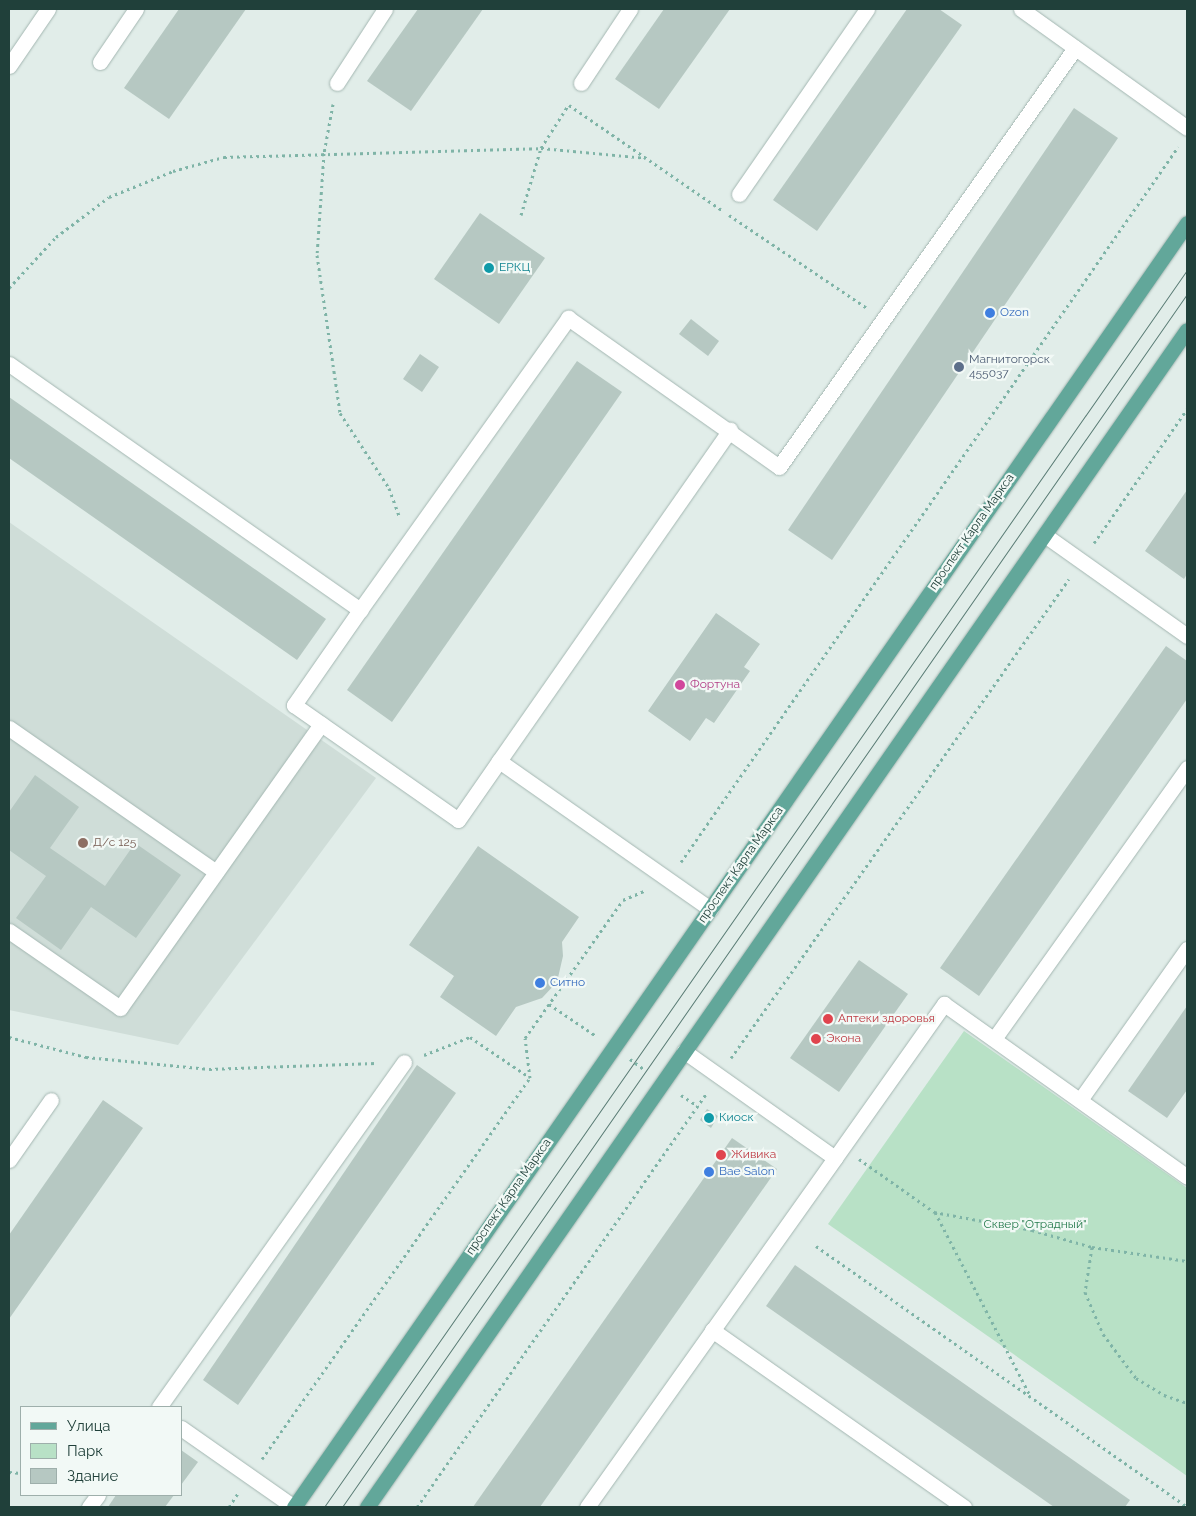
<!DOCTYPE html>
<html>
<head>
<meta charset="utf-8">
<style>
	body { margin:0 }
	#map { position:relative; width:1196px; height:1516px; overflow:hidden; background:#e1ede9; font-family:Raleway,sans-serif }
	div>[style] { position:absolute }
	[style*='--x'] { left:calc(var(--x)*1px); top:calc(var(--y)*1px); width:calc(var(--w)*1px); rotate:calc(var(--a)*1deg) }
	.built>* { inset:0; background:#cfddd8 }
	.green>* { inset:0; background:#b8e1c6 }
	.building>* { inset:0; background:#b6c8c2 }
	.path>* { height:3px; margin-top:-1.5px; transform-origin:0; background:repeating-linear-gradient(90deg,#7fb4a7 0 2.5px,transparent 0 6.5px) }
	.roads { filter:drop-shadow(0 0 1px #a3b6b1) drop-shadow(0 0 1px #a3b6b1) }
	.minor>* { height:15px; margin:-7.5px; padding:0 7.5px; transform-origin:7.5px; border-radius:7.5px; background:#fff }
	.major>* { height:15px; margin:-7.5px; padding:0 7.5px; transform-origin:7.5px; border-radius:7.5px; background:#62a79a }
	.tram>* { height:1px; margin:-0.5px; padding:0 0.5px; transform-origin:0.5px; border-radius:0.5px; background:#5a7c75 }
	.dots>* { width:14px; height:14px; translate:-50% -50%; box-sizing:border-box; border:2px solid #f2f9f6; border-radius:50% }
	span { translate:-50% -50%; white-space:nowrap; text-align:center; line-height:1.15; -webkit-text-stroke:4.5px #f2f9f6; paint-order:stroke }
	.culture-label { font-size:12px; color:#0d838f }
	.left { translate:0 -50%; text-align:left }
	.shop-label { font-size:12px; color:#366cbe }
	.service-label { font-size:12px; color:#4e5e75 }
	.street-label { font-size:12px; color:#20403a }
	.hotel-label { font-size:12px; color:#b23c85 }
	.education-label { font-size:12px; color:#785e54 }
	.health-label { font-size:12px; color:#be3a42 }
	.park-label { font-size:12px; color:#267b4d }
	.frame { position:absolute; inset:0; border:10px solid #20403a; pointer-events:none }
	.legend { position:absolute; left:20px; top:1406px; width:162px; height:90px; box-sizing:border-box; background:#f2f9f6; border:1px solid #9eafab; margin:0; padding:6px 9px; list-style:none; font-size:15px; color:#20403a }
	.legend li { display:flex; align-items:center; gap:10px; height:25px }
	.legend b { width:25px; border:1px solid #9eafab }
</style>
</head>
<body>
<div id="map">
	<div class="built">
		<i style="clip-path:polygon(9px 522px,376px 778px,178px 1045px,9px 1010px)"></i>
	</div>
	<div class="green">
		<i style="clip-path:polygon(964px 1031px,1187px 1188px,1187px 1476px,828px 1224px)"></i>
	</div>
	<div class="building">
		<i style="clip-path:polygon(179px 9px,246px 9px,169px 119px,124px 88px)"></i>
		<i style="clip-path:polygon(418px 9px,483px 9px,411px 111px,367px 81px)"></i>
		<i style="clip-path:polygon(664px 9px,730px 9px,659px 109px,615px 79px)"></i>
		<i style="clip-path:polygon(907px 9px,939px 9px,962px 25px,817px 231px,773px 200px)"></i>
		<i style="clip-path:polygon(1074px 108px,1118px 138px,832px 560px,788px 530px)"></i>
		<i style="clip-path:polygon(480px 213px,545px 258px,499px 324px,434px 279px)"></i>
		<i style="clip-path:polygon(691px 319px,719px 341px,708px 356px,679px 334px)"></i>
		<i style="clip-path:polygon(420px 354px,439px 367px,422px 392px,403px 379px)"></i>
		<i style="clip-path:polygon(577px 361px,622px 392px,392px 722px,347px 690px)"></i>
		<i style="clip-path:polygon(9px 397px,326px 619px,297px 660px,9px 458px)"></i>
		<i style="clip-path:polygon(1187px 490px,1187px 574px,1184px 579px,1145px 551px)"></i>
		<i style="clip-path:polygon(716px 613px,760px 644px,744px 667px,750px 671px,714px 723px,706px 718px,690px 741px,648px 711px)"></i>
		<i style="clip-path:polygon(1166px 646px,1187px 661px,1187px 699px,979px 996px,940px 968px)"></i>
		<i style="clip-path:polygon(35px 775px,79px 807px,50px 848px,105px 886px,135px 843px,181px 875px,136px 938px,91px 907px,61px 950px,16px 918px,46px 876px,9px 850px,9px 812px)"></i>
		<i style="clip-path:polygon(478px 846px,579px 917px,562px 942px,563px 956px,557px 982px,542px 998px,516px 1007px,496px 1036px,440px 997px,454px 976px,409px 945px)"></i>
		<i style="clip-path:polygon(859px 960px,908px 994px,839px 1092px,790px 1058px)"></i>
		<i style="clip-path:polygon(1187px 1006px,1187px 1090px,1167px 1118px,1128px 1091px)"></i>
		<i style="clip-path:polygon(417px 1065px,456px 1093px,238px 1405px,203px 1380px)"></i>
		<i style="clip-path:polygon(103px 1100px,143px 1128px,9px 1319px,9px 1235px)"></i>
		<i style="clip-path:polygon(707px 1109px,718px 1116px,711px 1128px,700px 1120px)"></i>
		<i style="clip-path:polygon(732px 1138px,777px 1169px,540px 1507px,473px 1507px)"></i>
		<i style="clip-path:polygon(795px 1265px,1130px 1500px,1125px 1507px,1054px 1507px,766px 1306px)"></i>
		<i style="clip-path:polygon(181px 1450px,198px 1462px,181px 1485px)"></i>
		<i style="clip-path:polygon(116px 1495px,174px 1495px,165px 1507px,108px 1507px)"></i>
	</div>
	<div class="path">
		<i style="--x:333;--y:104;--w:50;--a:100.4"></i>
		<i style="--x:324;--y:153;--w:102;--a:93.9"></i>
		<i style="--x:317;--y:255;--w:160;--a:81.7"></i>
		<i style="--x:340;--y:413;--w:90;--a:56.8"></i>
		<i style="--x:389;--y:488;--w:30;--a:70"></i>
		<i style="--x:569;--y:105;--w:187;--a:34.5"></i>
		<i style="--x:521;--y:215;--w:70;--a:-73.4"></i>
		<i style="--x:541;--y:148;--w:52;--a:-57.5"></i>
		<i style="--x:729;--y:215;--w:166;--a:34"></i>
		<i style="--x:9;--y:288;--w:69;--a:-47.3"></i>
		<i style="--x:56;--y:237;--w:66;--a:-37"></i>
		<i style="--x:109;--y:197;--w:69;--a:-22.1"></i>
		<i style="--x:173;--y:171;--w:53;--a:-15.4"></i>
		<i style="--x:224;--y:157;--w:317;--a:-1.6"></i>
		<i style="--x:541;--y:148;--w:105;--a:5.4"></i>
		<i style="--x:1094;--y:543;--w:163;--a:-55.2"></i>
		<i style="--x:681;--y:862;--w:871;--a:-55.2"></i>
		<i style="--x:549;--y:1004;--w:57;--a:34.2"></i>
		<i style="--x:9;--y:1037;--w:80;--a:14.6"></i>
		<i style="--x:86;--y:1057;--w:124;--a:5.6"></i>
		<i style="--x:209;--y:1069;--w:167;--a:-2.1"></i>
		<i style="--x:424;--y:1055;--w:49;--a:-21.4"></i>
		<i style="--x:470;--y:1037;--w:71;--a:34.1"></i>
		<i style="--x:731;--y:1058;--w:586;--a:-54.79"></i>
		<i style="--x:630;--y:1059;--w:19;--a:36"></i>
		<i style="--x:681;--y:1095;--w:20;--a:33"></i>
		<i style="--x:859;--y:1159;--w:92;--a:35.2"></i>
		<i style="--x:934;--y:1212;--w:100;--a:10.4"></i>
		<i style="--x:1032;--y:1230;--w:62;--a:15.8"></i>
		<i style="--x:1092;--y:1247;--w:96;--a:8.4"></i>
		<i style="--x:935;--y:1212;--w:208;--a:62.6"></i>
		<i style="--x:816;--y:1246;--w:454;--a:35.1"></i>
		<i style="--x:1092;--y:1247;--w:46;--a:98.8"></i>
		<i style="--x:1085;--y:1292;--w:46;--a:66.8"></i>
		<i style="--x:1103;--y:1334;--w:55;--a:53.1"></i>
		<i style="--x:1136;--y:1378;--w:33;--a:31"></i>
		<i style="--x:1164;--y:1395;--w:24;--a:19"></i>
		<i style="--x:262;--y:1459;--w:466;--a:-54.9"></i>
		<i style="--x:530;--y:1078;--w:40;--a:-97.1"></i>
		<i style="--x:525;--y:1038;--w:169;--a:-54.6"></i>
		<i style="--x:623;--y:900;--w:25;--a:-23"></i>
		<i style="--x:9;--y:1472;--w:12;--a:5"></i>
		<i style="--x:229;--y:1507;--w:17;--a:-57"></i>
		<i style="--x:417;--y:1507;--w:504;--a:-55.02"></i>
	</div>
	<div class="roads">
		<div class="minor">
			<i style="--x:1021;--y:9;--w:204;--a:35.6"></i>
			<i style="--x:100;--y:62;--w:64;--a:-55.8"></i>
			<i style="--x:9;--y:66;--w:69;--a:-55.6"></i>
			<i style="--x:337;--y:83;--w:88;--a:-57"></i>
			<i style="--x:581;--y:83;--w:89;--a:-56.5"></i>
			<i style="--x:739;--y:194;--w:225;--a:-55.3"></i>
			<i style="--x:9;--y:364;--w:429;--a:35"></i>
			<i style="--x:360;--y:610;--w:116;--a:124.8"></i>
			<i style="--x:294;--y:705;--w:200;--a:35"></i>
			<i style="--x:458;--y:820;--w:72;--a:-55.2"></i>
			<i style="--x:499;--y:761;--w:258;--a:35"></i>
			<i style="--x:1046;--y:536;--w:173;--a:35.3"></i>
			<i style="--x:360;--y:610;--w:359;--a:-54.5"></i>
			<i style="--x:568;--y:318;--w:258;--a:35.2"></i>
			<i style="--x:779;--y:467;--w:513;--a:-54.76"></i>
			<i style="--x:9;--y:728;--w:252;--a:34.8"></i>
			<i style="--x:499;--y:761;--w:404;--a:-55.1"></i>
			<i style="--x:9;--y:931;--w:135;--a:34.7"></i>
			<i style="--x:120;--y:1008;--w:348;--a:-54.7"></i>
			<i style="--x:994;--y:1039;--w:333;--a:-54.5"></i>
			<i style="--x:1080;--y:1100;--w:185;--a:-54.7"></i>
			<i style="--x:835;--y:1158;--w:189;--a:-54.7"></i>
			<i style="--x:944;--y:1004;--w:298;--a:35.4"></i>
			<i style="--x:9;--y:1160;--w:73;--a:-55"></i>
			<i style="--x:712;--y:1330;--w:308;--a:35.1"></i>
			<i style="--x:159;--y:1407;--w:423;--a:-54.6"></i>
			<i style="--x:181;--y:1428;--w:138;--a:35"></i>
			<i style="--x:89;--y:1507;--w:15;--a:-53"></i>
			<i style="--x:587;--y:1507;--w:428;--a:-54.6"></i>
			<i style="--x:835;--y:1158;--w:185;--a:-144.7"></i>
		</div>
		<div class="major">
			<i style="--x:294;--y:1507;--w:1564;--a:-55.18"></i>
			<i style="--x:367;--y:1507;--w:1434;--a:-55.14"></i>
		</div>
	</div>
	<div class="tram">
		<i style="--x:324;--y:1507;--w:1508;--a:-55.1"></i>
		<i style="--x:342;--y:1507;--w:1478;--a:-55.14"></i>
	</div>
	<div class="dots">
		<i style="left:489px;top:268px;background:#0f9aa8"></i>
		<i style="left:990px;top:313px;background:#3f7fe0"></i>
		<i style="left:959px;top:367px;background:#5c6f8a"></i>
		<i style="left:680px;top:685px;background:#d1479c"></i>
		<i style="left:83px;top:843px;background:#8d6e63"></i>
		<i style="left:540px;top:983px;background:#3f7fe0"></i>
		<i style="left:828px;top:1019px;background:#e0444e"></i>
		<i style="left:816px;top:1039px;background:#e0444e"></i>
		<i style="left:709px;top:1118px;background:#0f9aa8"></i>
		<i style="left:721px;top:1155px;background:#e0444e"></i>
		<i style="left:709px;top:1172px;background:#3f7fe0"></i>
	</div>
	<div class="culture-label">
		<span class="left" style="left:499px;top:268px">ЕРКЦ</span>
		<span class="left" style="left:719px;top:1118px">Киоск</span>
	</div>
	<div class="shop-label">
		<span class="left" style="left:1000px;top:313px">Ozon</span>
		<span class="left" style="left:550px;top:983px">Ситно</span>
		<span class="left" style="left:719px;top:1172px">Bae Salon</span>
	</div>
	<div class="service-label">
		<span class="left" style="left:969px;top:367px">Магнитогорск<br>455037</span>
	</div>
	<div class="street-label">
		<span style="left:972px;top:532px;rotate:-55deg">проспект Карла Маркса</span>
		<span style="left:741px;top:865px;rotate:-55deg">проспект Карла Маркса</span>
		<span style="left:509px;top:1197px;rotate:-55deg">проспект Карла Маркса</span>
	</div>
	<div class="hotel-label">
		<span class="left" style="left:690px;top:685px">Фортуна</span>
	</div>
	<div class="education-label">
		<span class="left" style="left:93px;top:843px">Д/с 125</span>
	</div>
	<div class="health-label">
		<span class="left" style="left:838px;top:1019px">Аптеки здоровья</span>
		<span class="left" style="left:826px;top:1039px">Экона</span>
		<span class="left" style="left:731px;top:1155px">Живика</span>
	</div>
	<div class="park-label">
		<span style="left:1035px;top:1225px">Сквер "Отрадный"</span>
	</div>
	<div class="frame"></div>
	<ul class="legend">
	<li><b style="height:6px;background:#62a79a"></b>Улица</li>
	<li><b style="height:14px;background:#b8e1c6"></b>Парк</li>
	<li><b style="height:14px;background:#b6c8c2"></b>Здание</li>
	</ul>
</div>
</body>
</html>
